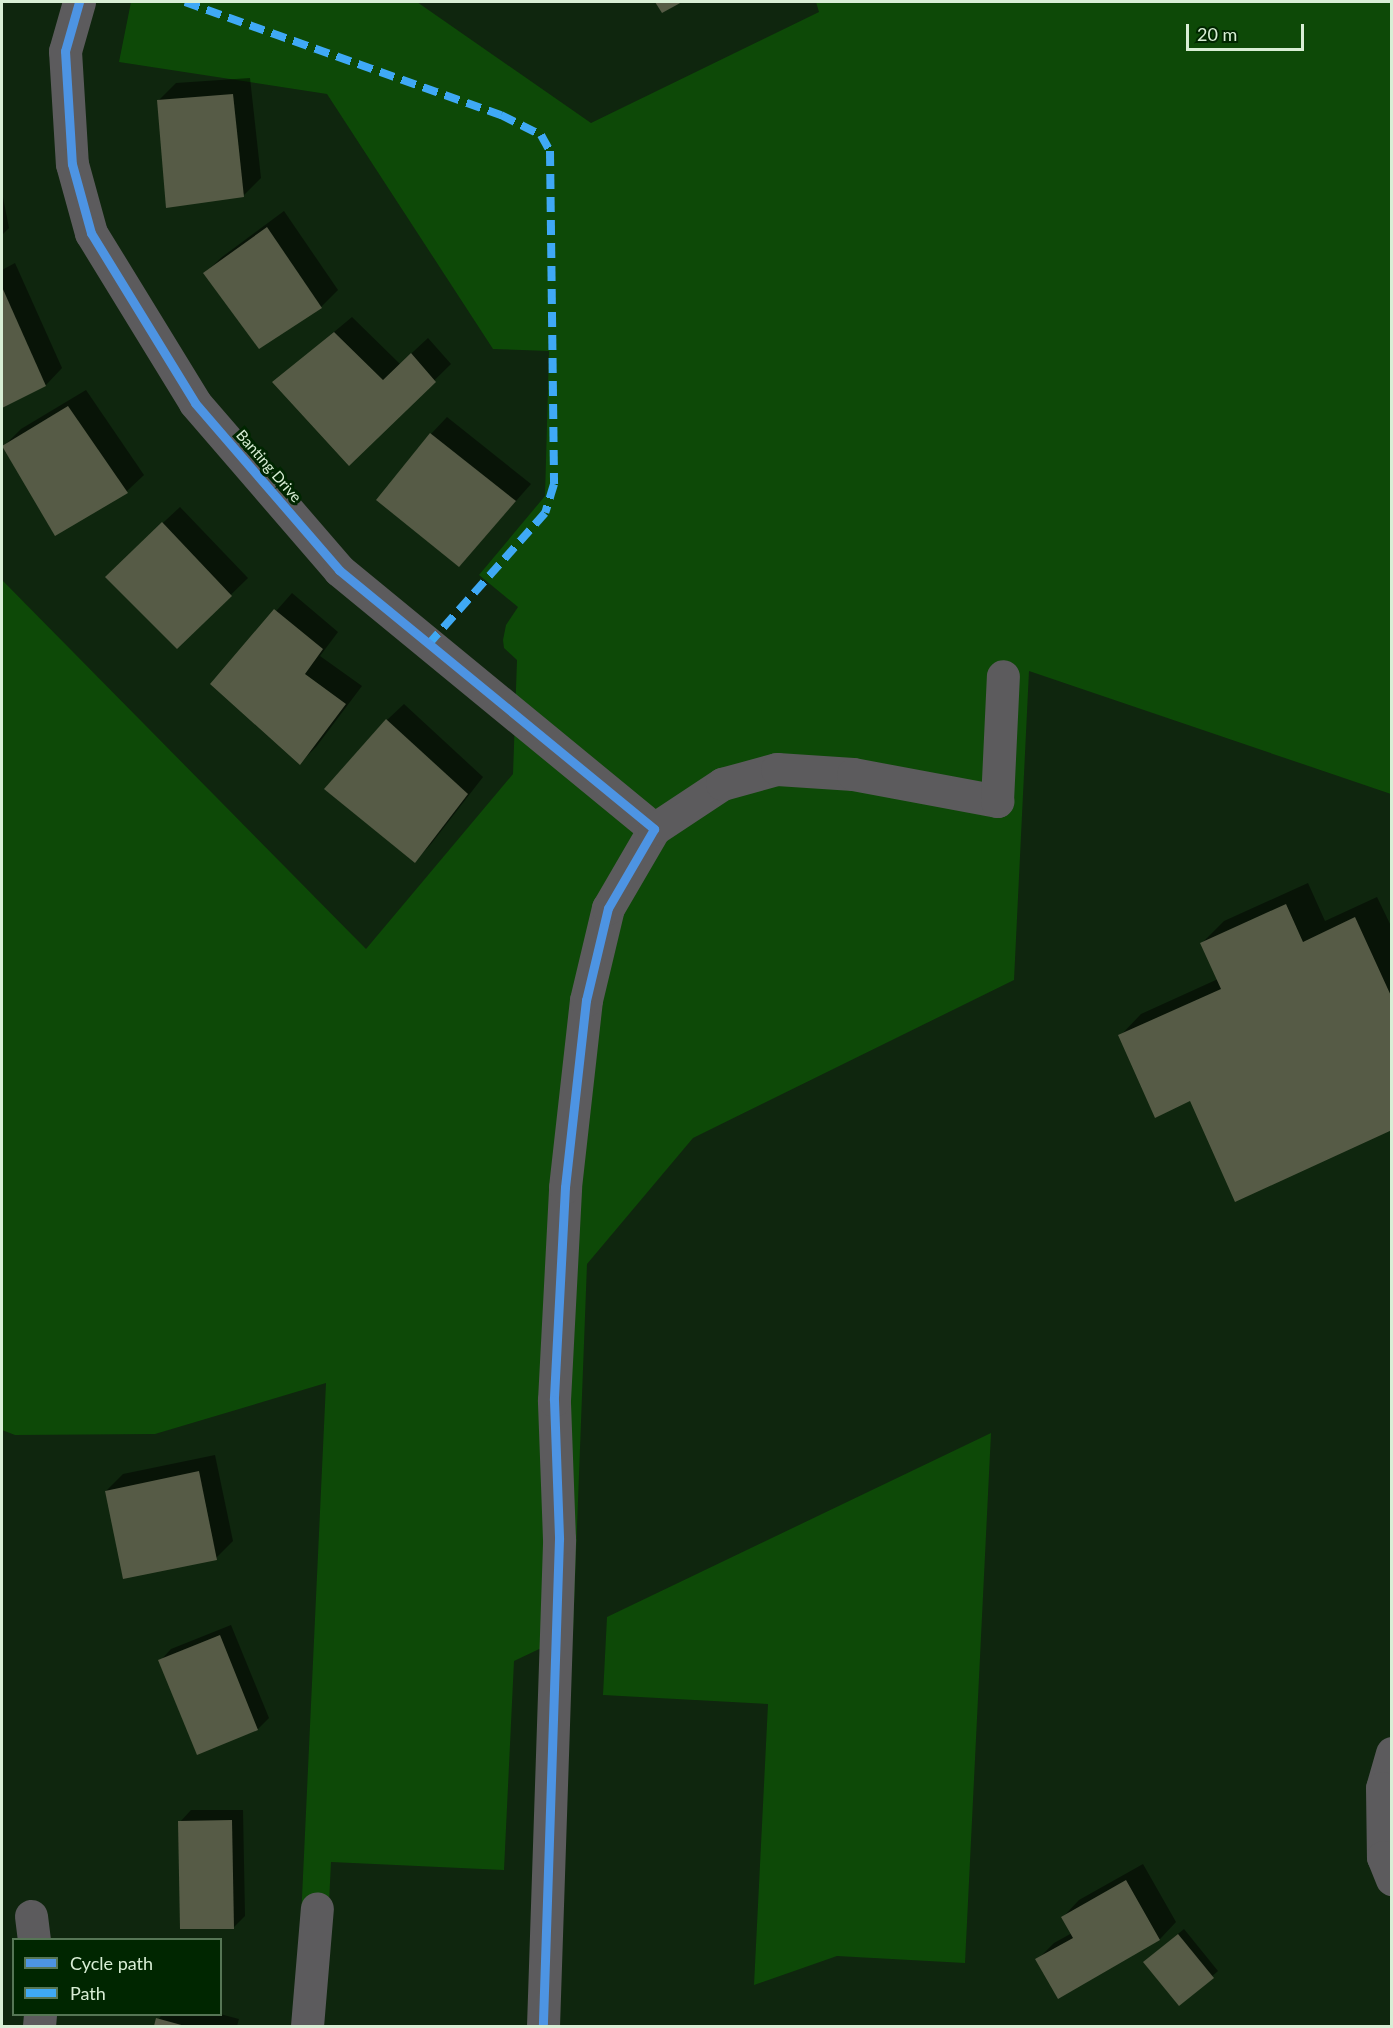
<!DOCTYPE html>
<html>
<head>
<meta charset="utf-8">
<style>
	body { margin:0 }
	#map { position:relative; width:1393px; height:2028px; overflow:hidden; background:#0f260e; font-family:Lato,sans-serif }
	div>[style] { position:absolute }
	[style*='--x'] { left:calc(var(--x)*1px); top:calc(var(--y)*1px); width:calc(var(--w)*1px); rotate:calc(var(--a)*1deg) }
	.green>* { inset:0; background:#0d4907 }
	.shadow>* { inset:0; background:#0007 }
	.building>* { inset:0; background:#565b46 }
	.minor>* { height:33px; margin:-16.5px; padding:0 16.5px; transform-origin:16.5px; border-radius:16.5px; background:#5c5b5d }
	.quiet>* { height:8px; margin-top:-4px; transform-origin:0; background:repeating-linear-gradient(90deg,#3fa9f5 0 15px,transparent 0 23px) }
	.cycleway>* { height:9px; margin:-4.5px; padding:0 4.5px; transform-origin:4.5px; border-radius:4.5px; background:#4d94e3 }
	span { translate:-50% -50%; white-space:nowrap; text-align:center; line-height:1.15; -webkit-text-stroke:6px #002600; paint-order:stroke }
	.street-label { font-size:15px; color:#d8eed5 }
	.frame { position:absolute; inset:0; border:3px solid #d8eed5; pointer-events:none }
	.legend { position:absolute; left:12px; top:1938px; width:210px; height:78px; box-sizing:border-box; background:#002600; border:2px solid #567655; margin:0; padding:8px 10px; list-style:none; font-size:18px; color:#d8eed5 }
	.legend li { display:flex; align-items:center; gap:12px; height:30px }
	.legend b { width:30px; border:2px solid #567655 }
	.scale { position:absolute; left:1186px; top:24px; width:118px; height:27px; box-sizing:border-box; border:3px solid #d8eed5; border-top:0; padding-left:8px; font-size:18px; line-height:21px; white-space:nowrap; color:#d8eed5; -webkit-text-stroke:4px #002600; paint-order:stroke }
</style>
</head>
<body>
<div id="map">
	<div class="green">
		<i style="clip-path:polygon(131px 2px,417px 2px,591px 123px,819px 12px,816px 2px,1391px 2px,1391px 794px,1029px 671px,1014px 980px,693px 1138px,587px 1264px,573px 1633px,514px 1661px,504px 1870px,331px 1862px,323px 2026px,296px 2026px,326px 1383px,155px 1434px,15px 1435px,2px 1430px,2px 580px,366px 949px,513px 774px,517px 660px,504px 648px,503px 640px,506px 625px,518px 607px,479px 575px,545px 496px,549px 351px,493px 349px,327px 94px,119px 62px)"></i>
		<i style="clip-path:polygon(991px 1433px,965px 1963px,837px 1956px,754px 1985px,768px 1704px,603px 1695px,607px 1617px)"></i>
	</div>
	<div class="shadow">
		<i style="clip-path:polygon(250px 78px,261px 178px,244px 195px,159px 100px,176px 83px)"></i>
		<i style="clip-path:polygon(2px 192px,9px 228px,2px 235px)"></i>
		<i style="clip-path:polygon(284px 211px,338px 290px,321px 307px,205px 273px,222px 257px)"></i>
		<i style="clip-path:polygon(15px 263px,62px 368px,46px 385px,2px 406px,2px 270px)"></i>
		<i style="clip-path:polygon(352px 317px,400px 364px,428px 338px,451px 364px,349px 464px,274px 382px)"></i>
		<i style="clip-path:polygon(86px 390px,144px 475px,127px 491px,56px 534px,4px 446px,21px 429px)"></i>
		<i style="clip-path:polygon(447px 417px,531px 484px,459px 565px,431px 434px)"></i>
		<i style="clip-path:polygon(180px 507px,248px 578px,177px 647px,123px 560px)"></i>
		<i style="clip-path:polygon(292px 593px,338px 632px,320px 656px,362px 686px,316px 747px,300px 763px,212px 684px)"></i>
		<i style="clip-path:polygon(404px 704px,483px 777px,431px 844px,415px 861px,387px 720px)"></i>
		<i style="clip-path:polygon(1308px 883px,1325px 921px,1377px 897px,1392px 928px,1392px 1129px,1190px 1099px,1120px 1036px,1141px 1014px,1218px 979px,1202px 943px,1224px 921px)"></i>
		<i style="clip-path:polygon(215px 1455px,233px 1541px,216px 1558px,106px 1491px,123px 1474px)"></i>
		<i style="clip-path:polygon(231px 1625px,269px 1718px,258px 1729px,198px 1753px,160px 1661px,171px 1649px)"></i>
		<i style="clip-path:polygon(191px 1810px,243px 1810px,245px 1916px,234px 1927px,180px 1822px)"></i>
		<i style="clip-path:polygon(1143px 1864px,1176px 1922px,1160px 1939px,1058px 1997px,1037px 1960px,1054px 1943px,1072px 1933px,1063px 1917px,1079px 1900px)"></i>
		<i style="clip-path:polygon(1184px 1929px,1218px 1971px,1180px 2004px,1150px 1957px)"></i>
		<i style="clip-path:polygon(162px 2014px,220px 2014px,239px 2019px,237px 2026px,155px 2026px)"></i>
	</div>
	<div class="building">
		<i style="clip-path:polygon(655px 2px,682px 2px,662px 13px)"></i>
		<i style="clip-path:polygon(233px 94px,244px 197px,166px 208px,157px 100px)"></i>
		<i style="clip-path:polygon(267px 227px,322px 308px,259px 349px,203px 273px)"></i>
		<i style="clip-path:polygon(2px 287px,46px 386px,2px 408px)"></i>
		<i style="clip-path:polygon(334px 332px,383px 380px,411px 353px,436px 382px,349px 466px,272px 382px)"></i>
		<i style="clip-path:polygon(68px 406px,128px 493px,55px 536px,2px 446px)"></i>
		<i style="clip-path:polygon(430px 433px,516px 501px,459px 567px,376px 500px)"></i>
		<i style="clip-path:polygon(162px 522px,232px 596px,177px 649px,105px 577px)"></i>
		<i style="clip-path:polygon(274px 609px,323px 649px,305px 674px,346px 704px,300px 765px,210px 684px)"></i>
		<i style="clip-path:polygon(386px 719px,468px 794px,415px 863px,324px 789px)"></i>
		<i style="clip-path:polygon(1286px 904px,1303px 942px,1355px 917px,1392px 998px,1392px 1130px,1235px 1202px,1190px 1101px,1155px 1118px,1118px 1035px,1221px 989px,1200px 943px)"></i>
		<i style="clip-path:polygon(199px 1471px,217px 1560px,123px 1579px,105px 1491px)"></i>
		<i style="clip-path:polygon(220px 1635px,258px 1730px,197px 1755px,158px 1660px)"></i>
		<i style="clip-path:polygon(232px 1820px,234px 1929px,180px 1929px,178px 1821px)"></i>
		<i style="clip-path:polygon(1126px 1880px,1160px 1940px,1058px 1999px,1035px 1959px,1073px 1938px,1061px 1917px)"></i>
		<i style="clip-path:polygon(1178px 1934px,1214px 1978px,1179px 2006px,1143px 1962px)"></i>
		<i style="clip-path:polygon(156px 2018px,185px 2026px,154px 2026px)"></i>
	</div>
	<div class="minor">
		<i style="--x:79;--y:2;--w:51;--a:105.9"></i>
		<i style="--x:65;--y:51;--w:113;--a:86.5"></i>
		<i style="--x:72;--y:164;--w:72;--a:74.6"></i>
		<i style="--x:91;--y:233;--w:199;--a:58.5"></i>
		<i style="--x:195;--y:403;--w:221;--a:49.2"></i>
		<i style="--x:339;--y:570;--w:408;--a:39.4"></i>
		<i style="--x:1392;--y:1753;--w:36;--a:106"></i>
		<i style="--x:1382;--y:1788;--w:69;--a:89.2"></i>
		<i style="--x:1383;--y:1857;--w:24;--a:68"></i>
		<i style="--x:31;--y:1916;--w:24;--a:83"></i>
		<i style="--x:39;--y:2026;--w:12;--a:-85"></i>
		<i style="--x:307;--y:2026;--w:118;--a:-85.2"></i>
		<i style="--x:543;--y:2026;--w:487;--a:-88.1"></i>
		<i style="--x:559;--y:1539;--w:139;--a:-92.1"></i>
		<i style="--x:554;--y:1400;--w:213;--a:-87"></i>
		<i style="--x:565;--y:1187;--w:188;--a:-83.6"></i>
		<i style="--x:586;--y:1000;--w:95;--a:-76.6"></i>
		<i style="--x:608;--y:908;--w:91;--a:-59.8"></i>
		<i style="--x:654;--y:829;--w:82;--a:-33.5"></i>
		<i style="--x:722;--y:784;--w:57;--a:-15.3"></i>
		<i style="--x:777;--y:769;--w:76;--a:3.8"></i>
		<i style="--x:853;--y:774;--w:147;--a:10.6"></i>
		<i style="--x:997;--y:801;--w:125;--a:-87.3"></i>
	</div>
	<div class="quiet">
		<i style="--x:185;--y:2;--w:336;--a:19.7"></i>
		<i style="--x:501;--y:115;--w:45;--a:26.6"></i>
		<i style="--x:541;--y:135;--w:18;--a:61"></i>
		<i style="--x:550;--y:151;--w:333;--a:89.3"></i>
		<i style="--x:554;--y:484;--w:30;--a:107"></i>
		<i style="--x:545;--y:513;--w:176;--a:131.6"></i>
	</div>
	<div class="cycleway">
		<i style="--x:79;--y:2;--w:51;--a:105.9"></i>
		<i style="--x:65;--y:51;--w:113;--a:86.5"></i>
		<i style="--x:72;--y:164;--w:72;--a:74.6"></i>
		<i style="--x:91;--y:233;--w:199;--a:58.5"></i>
		<i style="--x:195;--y:403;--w:221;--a:49.2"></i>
		<i style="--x:339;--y:570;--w:408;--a:39.4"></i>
		<i style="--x:654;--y:829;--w:91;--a:120.2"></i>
		<i style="--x:608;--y:908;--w:95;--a:103.4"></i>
		<i style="--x:586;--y:1000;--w:188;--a:96.4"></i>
		<i style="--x:565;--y:1187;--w:213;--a:93"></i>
		<i style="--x:554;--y:1400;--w:139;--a:87.9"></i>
		<i style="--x:559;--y:1539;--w:487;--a:91.9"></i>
	</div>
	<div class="street-label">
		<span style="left:269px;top:466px;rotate:49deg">Banting Drive</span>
	</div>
	<div class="frame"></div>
	<ul class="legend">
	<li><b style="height:8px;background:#4d94e3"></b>Cycle path</li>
	<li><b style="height:8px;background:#3fa9f5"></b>Path</li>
	</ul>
	<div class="scale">20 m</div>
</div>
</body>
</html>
